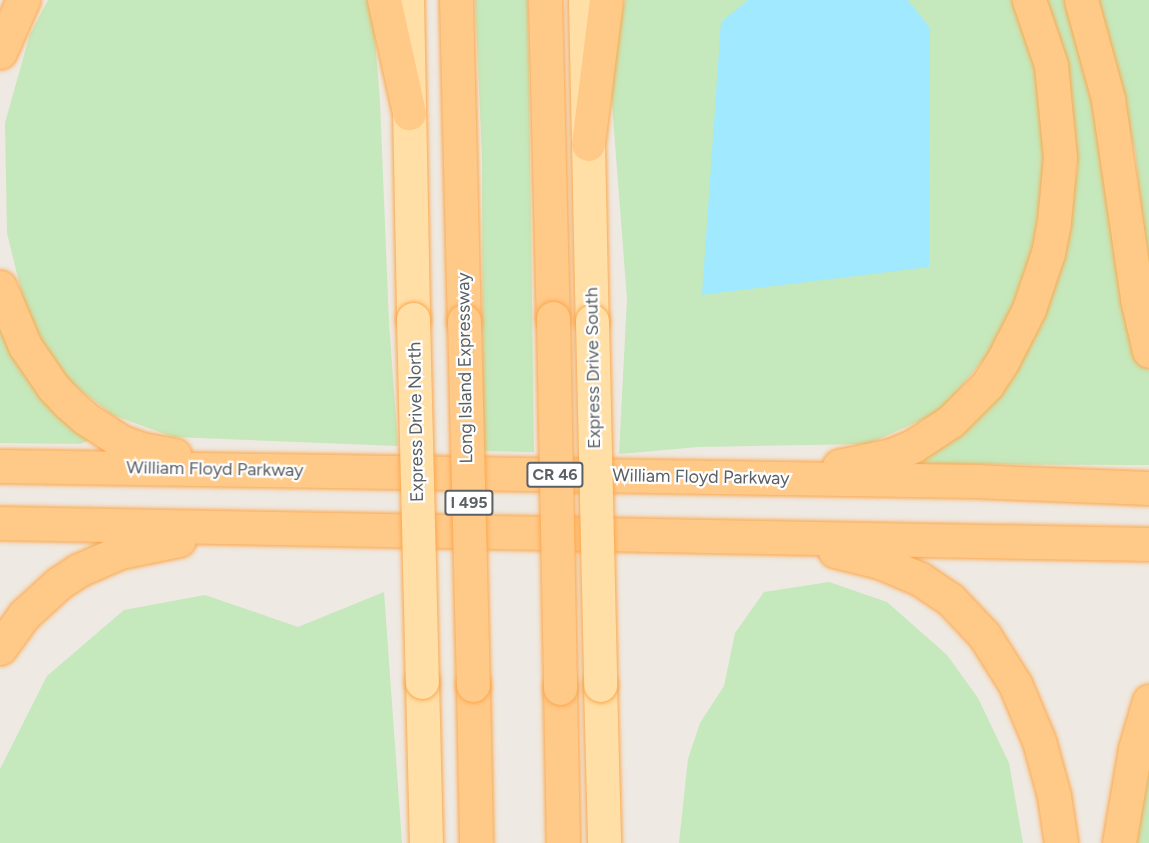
<!DOCTYPE html>
<html>
<head>
<meta charset="utf-8">
<style>
	body { margin:0 }
	#map { position:relative; width:1149px; height:843px; overflow:hidden; background:#eee9e2; font-family:Figtree,sans-serif }
	div>[style] { position:absolute }
	[style*='--x'] { left:calc(var(--x)*1px); top:calc(var(--y)*1px); width:calc(var(--w)*1px); rotate:calc(var(--a)*1deg) }
	.green>* { inset:0; background:#c5e8bc }
	.water>* { inset:0; background:#a1e9ff }
	.roads { filter:drop-shadow(0 0 2px #fca84d) drop-shadow(0 0 2px #fca84d) }
	.primary>* { height:33px; margin:-16.5px; padding:0 16.5px; transform-origin:16.5px; border-radius:16.5px; background:#ffdfa6 }
	.highway>* { height:33px; margin:-16.5px; padding:0 16.5px; transform-origin:16.5px; border-radius:16.5px; background:#ffc988 }
	.bridges { filter:drop-shadow(0 0 2px #fca84d) drop-shadow(0 0 2px #fca84d) }
	.primary-bridge>* { height:33px; margin:-16.5px; padding:0 16.5px; transform-origin:16.5px; border-radius:16.5px; background:#ffdfa6 }
	.highway-bridge>* { height:33px; margin:-16.5px; padding:0 16.5px; transform-origin:16.5px; border-radius:16.5px; background:#ffc988 }
	span { translate:-50% -50%; white-space:nowrap; text-align:center; line-height:1.15; -webkit-text-stroke:4.5px #fff; paint-order:stroke }
	.shield-label span { padding:2px 4px; background:#fff; border:2px solid; border-radius:4px; -webkit-text-stroke-width:0 }
	.shield-label { font-size:16px; color:#5a6064; font-weight:700 }
	.street-label { font-size:18px; color:#5a6064 }
</style>
</head>
<body>
<div id="map">
	<div class="green">
		<i style="clip-path:polygon(48px 0,367px 0,373px 13px,380px 102px,389px 323px,398px 446px,173px 437px,113px 415px,67px 380px,29px 323px,7px 233px,5px 123px,30px 34px)"></i>
		<i style="clip-path:polygon(475px 0,528px 0,534px 452px,483px 451px,482px 157px)"></i>
		<i style="clip-path:polygon(625px 0,1012px 0,1032px 46px,1047px 146px,1034px 244px,1002px 337px,941px 411px,868px 444px,698px 447px,619px 454px,627px 299px,609px 65px)"></i>
		<i style="clip-path:polygon(1042px 0,1075px 0,1131px 299px,1149px 371px,1149px 465px,909px 464px,951px 441px,1013px 378px,1055px 278px,1078px 167px,1063px 48px)"></i>
		<i style="clip-path:polygon(1091px 0,1149px 0,1149px 285px,1135px 150px)"></i>
		<i style="clip-path:polygon(0 314px,95px 437px,81px 444px,0 443px)"></i>
		<i style="clip-path:polygon(829px 582px,887px 602px,947px 655px,978px 698px,1009px 763px,1023px 843px,679px 843px,688px 759px,700px 723px,724px 686px,735px 633px,764px 592px)"></i>
		<i style="clip-path:polygon(384px 592px,402px 843px,0 843px,0 769px,47px 676px,124px 610px,205px 595px,298px 627px)"></i>
		<i style="clip-path:polygon(1149px 761px,1149px 843px,1133px 843px)"></i>
	</div>
	<div class="water">
		<i style="clip-path:polygon(748px 0,908px 0,930px 28px,929px 267px,702px 295px,721px 22px)"></i>
	</div>
	<div class="roads">
		<div class="primary">
			<i style="--x:407;--y:0;--w:319;--a:88.9"></i>
			<i style="--x:585;--y:0;--w:321;--a:88.8"></i>
			<i style="--x:422;--y:682;--w:161;--a:88.6"></i>
			<i style="--x:600;--y:685;--w:158;--a:88.5"></i>
		</div>
		<div class="highway">
			<i style="--x:384;--y:0;--w:116;--a:77.5"></i>
			<i style="--x:456;--y:0;--w:321;--a:88.6"></i>
			<i style="--x:545;--y:0;--w:318;--a:88.6"></i>
			<i style="--x:1081;--y:0;--w:103;--a:74.7"></i>
			<i style="--x:1108;--y:99;--w:202;--a:81.7"></i>
			<i style="--x:1137;--y:299;--w:53;--a:77"></i>
			<i style="--x:0;--y:52;--w:57;--a:-66.1"></i>
			<i style="--x:588;--y:144;--w:145;--a:-82.9"></i>
			<i style="--x:0;--y:287;--w:64;--a:67"></i>
			<i style="--x:25;--y:346;--w:50;--a:55.7"></i>
			<i style="--x:53;--y:387;--w:22;--a:47"></i>
			<i style="--x:68;--y:403;--w:23;--a:41"></i>
			<i style="--x:85;--y:418;--w:44;--a:33"></i>
			<i style="--x:122;--y:442;--w:20;--a:20"></i>
			<i style="--x:141;--y:449;--w:34;--a:10"></i>
			<i style="--x:0;--y:466;--w:974;--a:0.88"></i>
			<i style="--x:974;--y:481;--w:175;--a:2.3"></i>
			<i style="--x:839;--y:466;--w:53;--a:-11.9"></i>
			<i style="--x:891;--y:455;--w:24;--a:-22"></i>
			<i style="--x:913;--y:446;--w:45;--a:-33.3"></i>
			<i style="--x:951;--y:421;--w:51;--a:-45"></i>
			<i style="--x:987;--y:385;--w:27;--a:-57"></i>
			<i style="--x:1002;--y:362;--w:59;--a:-63"></i>
			<i style="--x:1029;--y:309;--w:59;--a:-71.3"></i>
			<i style="--x:1048;--y:253;--w:32;--a:-79"></i>
			<i style="--x:1054;--y:222;--w:65;--a:-84.7"></i>
			<i style="--x:1060;--y:157;--w:92;--a:-95.6"></i>
			<i style="--x:1051;--y:65;--w:69;--a:-108.7"></i>
			<i style="--x:0;--y:523;--w:1149;--a:1.05"></i>
			<i style="--x:835;--y:551;--w:46;--a:13.7"></i>
			<i style="--x:880;--y:562;--w:43;--a:23"></i>
			<i style="--x:920;--y:579;--w:36;--a:34"></i>
			<i style="--x:950;--y:599;--w:50;--a:46.6"></i>
			<i style="--x:984;--y:635;--w:58;--a:57.7"></i>
			<i style="--x:1015;--y:684;--w:62;--a:67.2"></i>
			<i style="--x:1039;--y:741;--w:57;--a:74.7"></i>
			<i style="--x:1054;--y:796;--w:48;--a:81.5"></i>
			<i style="--x:0;--y:648;--w:41;--a:-54"></i>
			<i style="--x:24;--y:615;--w:47;--a:-42.4"></i>
			<i style="--x:59;--y:583;--w:24;--a:-33"></i>
			<i style="--x:79;--y:570;--w:45;--a:-23.7"></i>
			<i style="--x:120;--y:552;--w:60;--a:-11.5"></i>
			<i style="--x:473;--y:685;--w:158;--a:88.9"></i>
			<i style="--x:560;--y:688;--w:155;--a:88.9"></i>
			<i style="--x:1119;--y:843;--w:95;--a:-80.3"></i>
			<i style="--x:1135;--y:749;--w:50;--a:-73.7"></i>
		</div>
	</div>
	<div class="bridges">
		<div class="primary-bridge">
			<i style="--x:413;--y:319;--w:363;--a:88.6"></i>
			<i style="--x:592;--y:321;--w:364;--a:88.7"></i>
		</div>
		<div class="highway-bridge">
			<i style="--x:553;--y:318;--w:370;--a:88.9"></i>
			<i style="--x:464;--y:321;--w:364;--a:88.6"></i>
		</div>
	</div>
	<div class="shield-label">
		<span style="left:555px;top:475px">CR 46</span>
		<span style="left:469px;top:503px">I 495</span>
	</div>
	<div class="street-label">
		<span style="left:465px;top:368px;rotate:-91deg">Long Island Expressway</span>
		<span style="left:593px;top:368px;rotate:-91deg">Express Drive South</span>
		<span style="left:416px;top:422px;rotate:-91deg">Express Drive North</span>
		<span style="left:215px;top:469px;rotate:1deg">William Floyd Parkway</span>
		<span style="left:701px;top:477px;rotate:1deg">William Floyd Parkway</span>
	</div>
</div>
</body>
</html>
